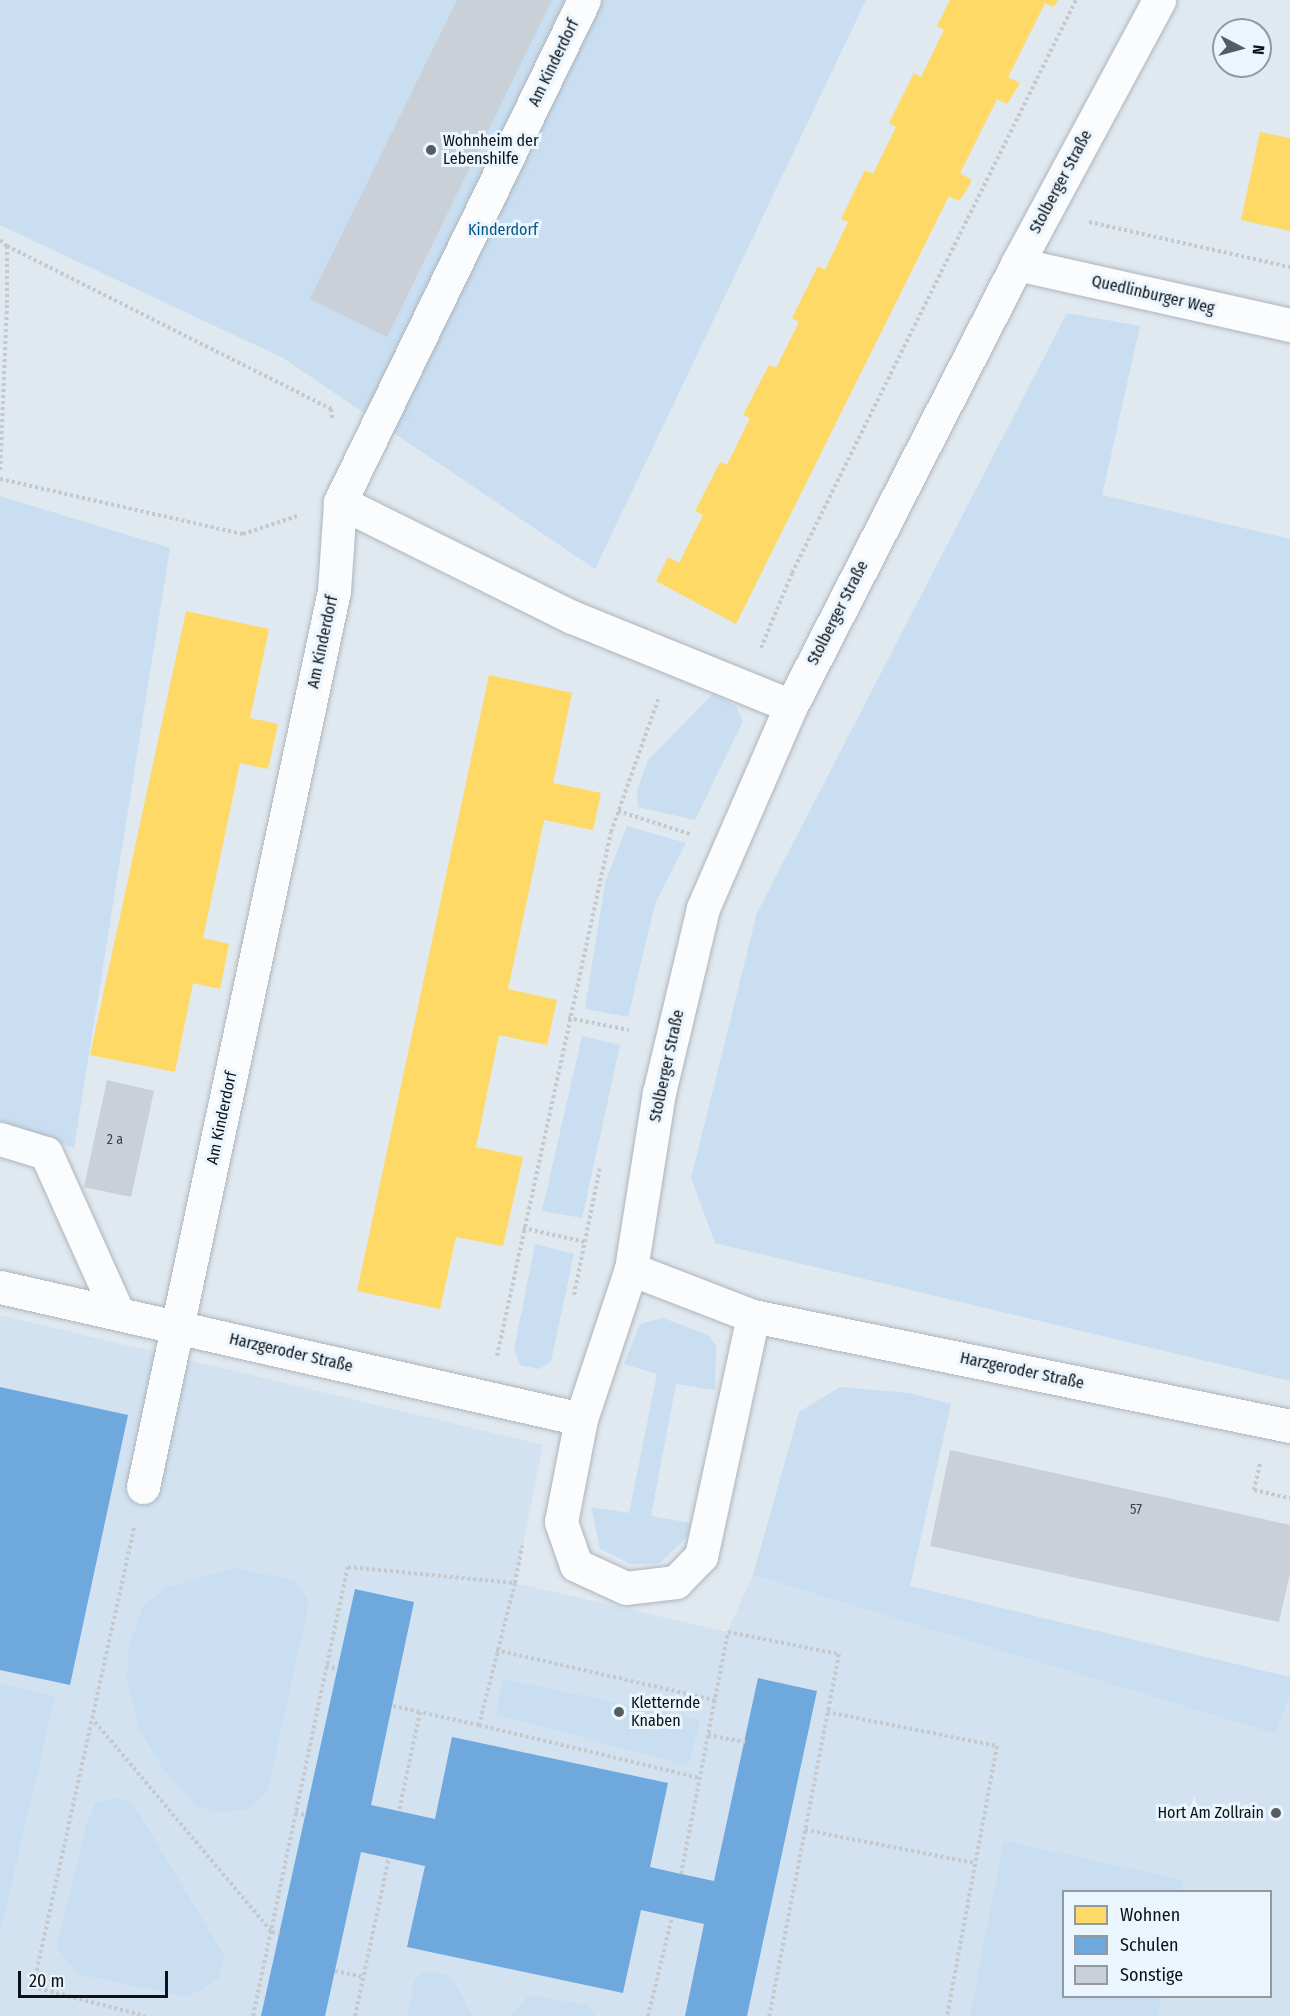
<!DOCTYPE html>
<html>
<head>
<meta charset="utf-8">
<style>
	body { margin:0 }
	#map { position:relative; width:1290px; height:2016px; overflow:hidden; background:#e0e8f0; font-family:"Fira Sans Condensed",sans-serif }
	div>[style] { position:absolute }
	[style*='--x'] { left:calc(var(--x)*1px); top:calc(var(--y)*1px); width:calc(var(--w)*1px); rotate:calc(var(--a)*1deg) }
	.built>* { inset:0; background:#d2e2f1 }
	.green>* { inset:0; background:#c9def0 }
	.homes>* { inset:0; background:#ffd966 }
	.schools>* { inset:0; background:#6fa8dc }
	.building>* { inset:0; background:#cad0d7 }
	.path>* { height:4px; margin-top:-2px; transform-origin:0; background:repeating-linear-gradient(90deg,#c6c9cb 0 3px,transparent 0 6px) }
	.roads { filter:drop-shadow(0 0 2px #aeb5bb) drop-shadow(0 0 2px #aeb5bb) }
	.minor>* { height:33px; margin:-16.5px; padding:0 16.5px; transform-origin:16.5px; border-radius:16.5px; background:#fafcfd }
	.dots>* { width:16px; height:16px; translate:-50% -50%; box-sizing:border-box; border:3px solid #ebf5fe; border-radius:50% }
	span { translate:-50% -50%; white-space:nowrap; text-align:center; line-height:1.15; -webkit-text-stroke:6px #ebf5fe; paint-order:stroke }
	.number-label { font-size:14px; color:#3c4247 }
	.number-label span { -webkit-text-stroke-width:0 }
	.street-label { font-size:16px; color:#0c1216 }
	.poi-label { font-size:16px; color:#0c1216 }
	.left { translate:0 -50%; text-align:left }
	.right { translate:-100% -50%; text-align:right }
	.park-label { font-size:16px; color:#025587 }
	.legend { position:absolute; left:1062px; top:1890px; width:210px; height:108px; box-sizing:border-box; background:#ebf5fe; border:2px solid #929aa1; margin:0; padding:8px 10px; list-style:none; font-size:18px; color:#0c1216 }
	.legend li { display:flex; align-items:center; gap:12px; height:30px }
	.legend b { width:30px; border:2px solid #929aa1 }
	.north { position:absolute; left:1212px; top:18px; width:60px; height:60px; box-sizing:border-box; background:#ebf5fe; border:2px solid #929aa1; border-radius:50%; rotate:96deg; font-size:16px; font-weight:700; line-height:24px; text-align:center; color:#0c1216 }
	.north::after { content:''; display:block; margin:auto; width:21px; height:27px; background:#565d62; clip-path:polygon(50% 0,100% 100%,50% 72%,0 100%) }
	.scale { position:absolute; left:18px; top:1971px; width:150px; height:27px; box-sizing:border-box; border:3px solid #0c1216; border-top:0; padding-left:8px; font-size:18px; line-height:21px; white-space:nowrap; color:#0c1216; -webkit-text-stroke:4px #ebf5fe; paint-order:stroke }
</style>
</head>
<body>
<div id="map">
	<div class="built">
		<i style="clip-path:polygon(evenodd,0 1315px,543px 1445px,515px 1583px,727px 1632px,753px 1575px,1275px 1734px,1290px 1696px,1290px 2016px,0 2016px,0 1315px,1064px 1892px,1270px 1892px,1270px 1996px,1064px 1996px,1064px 1892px)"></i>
	</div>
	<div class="green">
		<i style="clip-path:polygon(0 0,866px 0,595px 569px,283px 358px,0 225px)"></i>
		<i style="clip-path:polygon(1067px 313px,1140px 326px,1102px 495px,1290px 539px,1290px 1381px,715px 1243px,691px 1178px,757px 913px)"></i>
		<i style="clip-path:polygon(0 496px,170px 548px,74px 1148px,0 1120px)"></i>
		<i style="clip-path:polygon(713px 694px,736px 706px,743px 721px,695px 820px,638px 807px,637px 790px,648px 760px)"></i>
		<i style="clip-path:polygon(627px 826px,686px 843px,655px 904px,628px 1017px,585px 1009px,605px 883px)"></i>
		<i style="clip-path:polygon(582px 1036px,620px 1045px,582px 1218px,542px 1211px)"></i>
		<i style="clip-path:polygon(535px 1244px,574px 1254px,551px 1362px,539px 1369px,520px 1365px,514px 1350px)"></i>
		<i style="clip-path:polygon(663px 1318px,708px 1335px,716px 1346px,715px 1390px,676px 1384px,651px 1516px,691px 1523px,687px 1537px,660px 1563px,631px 1564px,600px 1549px,591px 1507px,629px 1513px,657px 1374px,624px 1364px,640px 1324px)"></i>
		<i style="clip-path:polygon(840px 1387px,909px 1393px,951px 1404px,910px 1586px,1290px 1677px,1290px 1696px,1275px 1734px,753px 1575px,799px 1412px)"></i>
		<i style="clip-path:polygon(235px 1568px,297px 1581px,309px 1602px,268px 1790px,248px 1809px,219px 1813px,196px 1806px,162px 1768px,139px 1728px,127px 1679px,129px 1647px,143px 1606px,167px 1587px)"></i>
		<i style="clip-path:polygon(503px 1679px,700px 1720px,688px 1766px,496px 1714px)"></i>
		<i style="clip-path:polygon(0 1684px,55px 1696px,0 1933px)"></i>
		<i style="clip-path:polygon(118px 1798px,134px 1805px,224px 1955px,219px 1979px,188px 1997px,77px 1974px,57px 1947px,87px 1821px,96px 1802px)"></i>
		<i style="clip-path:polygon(1004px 1841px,1183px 1880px,1181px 1891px,1064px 1892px,1064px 1996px,1161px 1997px,1157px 2016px,970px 2016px)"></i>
		<i style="clip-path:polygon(425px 1971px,450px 1975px,473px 2016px,408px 2016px,414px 1980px)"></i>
		<i style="clip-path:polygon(529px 1995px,589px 2005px,595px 2016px,510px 2016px)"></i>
	</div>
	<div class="homes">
		<i style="clip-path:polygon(950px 0,1058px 0,1054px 7px,1045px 3px,1008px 77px,1020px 83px,1007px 104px,997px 99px,960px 173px,972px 180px,966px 191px,959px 201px,949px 196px,736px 624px,656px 581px,668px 557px,679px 563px,703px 515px,695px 511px,720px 462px,727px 465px,750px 418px,743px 415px,769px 365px,776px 368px,799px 322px,792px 318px,818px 266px,825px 270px,848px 222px,841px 219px,865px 170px,873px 174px,896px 127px,889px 123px,914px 73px,921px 77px,944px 30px,937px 26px)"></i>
		<i style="clip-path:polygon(1260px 132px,1290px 138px,1290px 231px,1241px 220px)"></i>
		<i style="clip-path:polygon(186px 611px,269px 629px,250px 718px,278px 724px,268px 769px,240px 763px,203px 938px,229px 944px,220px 989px,193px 983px,175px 1072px,90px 1055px)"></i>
		<i style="clip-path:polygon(489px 675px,572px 693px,553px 783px,601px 793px,593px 830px,544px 820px,508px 989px,557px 1000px,547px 1045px,499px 1035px,476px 1147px,523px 1157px,503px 1246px,456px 1237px,440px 1309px,357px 1291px)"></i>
	</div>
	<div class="schools">
		<i style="clip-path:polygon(0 1387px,128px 1415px,70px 1685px,0 1670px)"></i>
		<i style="clip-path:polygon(355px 1589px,414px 1602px,371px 1805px,435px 1819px,452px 1737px,668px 1783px,650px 1867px,681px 1874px,714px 1881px,758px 1678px,817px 1691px,747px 2016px,685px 2016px,704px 1924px,641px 1910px,623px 1993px,407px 1947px,425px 1866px,361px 1852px,325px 2016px,261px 2016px)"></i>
	</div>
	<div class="building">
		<i style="clip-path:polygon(457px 0,552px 0,387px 337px,310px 299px)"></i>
		<i style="clip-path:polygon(107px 1080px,154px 1091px,131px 1197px,84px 1187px)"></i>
		<i style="clip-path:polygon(950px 1450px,1290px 1525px,1290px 1573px,1279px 1622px,930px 1546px)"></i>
	</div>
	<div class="path">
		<i style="--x:1089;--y:222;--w:206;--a:12.6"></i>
		<i style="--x:0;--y:240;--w:9;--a:41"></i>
		<i style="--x:7;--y:246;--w:59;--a:90"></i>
		<i style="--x:7;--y:305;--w:168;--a:92.4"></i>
		<i style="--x:7;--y:246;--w:363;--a:26.7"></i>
		<i style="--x:331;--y:409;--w:9;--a:84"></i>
		<i style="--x:0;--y:479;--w:249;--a:12.8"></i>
		<i style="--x:243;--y:534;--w:57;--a:-18.4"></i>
		<i style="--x:761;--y:648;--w:81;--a:-67.5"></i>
		<i style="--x:792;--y:573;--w:640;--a:-63.64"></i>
		<i style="--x:618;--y:811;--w:76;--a:17.7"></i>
		<i style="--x:568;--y:1018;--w:62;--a:11.1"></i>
		<i style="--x:523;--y:1228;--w:64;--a:12.7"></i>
		<i style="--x:574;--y:1295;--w:131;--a:-78.5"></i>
		<i style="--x:497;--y:1356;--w:536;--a:-77.73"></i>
		<i style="--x:611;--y:832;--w:143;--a:-70.4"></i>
		<i style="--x:1260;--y:1464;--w:27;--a:103"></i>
		<i style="--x:1254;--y:1490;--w:37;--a:13"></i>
		<i style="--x:134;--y:1528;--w:470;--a:102.4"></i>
		<i style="--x:33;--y:1987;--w:116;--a:14.5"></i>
		<i style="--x:515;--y:1583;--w:38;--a:-79"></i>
		<i style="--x:496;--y:1650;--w:225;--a:12.9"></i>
		<i style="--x:326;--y:1666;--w:11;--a:15"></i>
		<i style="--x:393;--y:1706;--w:28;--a:13"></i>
		<i style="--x:827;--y:1712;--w:173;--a:11.3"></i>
		<i style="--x:997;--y:1746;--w:275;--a:100.5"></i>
		<i style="--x:95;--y:1722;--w:275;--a:49.9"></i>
		<i style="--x:272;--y:1932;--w:8;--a:14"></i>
		<i style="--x:479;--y:1725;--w:227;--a:13.5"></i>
		<i style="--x:708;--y:1735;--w:38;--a:11"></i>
		<i style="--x:295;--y:1813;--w:11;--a:10"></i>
		<i style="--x:805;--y:1830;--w:173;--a:11"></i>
		<i style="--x:681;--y:1874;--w:247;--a:-79"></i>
		<i style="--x:728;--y:1632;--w:113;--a:11.2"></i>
		<i style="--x:839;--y:1654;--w:369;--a:100.9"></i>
		<i style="--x:335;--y:1971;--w:29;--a:12"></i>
		<i style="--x:253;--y:2016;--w:459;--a:-78.1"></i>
		<i style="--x:348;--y:1567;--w:168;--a:5.5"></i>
		<i style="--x:515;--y:1583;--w:146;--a:104.2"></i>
		<i style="--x:479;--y:1725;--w:60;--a:-167.6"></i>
		<i style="--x:420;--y:1712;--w:101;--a:102"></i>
		<i style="--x:355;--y:2016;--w:162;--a:-77.9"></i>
		<i style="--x:648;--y:2016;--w:102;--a:-76.4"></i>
	</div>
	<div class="roads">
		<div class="minor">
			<i style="--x:1017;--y:264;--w:280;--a:12.6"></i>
			<i style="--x:340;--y:502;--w:259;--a:26.4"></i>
			<i style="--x:572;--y:617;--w:236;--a:22.1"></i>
			<i style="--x:0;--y:1139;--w:48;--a:16.9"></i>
			<i style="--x:46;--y:1153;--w:175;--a:65.8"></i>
			<i style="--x:631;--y:1269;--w:178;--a:-81"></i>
			<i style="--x:659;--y:1093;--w:190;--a:-76.6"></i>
			<i style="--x:703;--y:908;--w:220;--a:-66.5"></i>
			<i style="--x:791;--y:706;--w:496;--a:-62.9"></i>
			<i style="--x:1017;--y:264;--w:300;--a:-61.7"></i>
			<i style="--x:0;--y:1287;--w:596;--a:12.8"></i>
			<i style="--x:753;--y:1316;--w:246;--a:102.2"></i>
			<i style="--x:701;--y:1556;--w:36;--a:134"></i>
			<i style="--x:676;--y:1582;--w:50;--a:173.2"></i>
			<i style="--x:626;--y:1588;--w:55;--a:-155.3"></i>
			<i style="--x:576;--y:1565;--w:46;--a:-109.2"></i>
			<i style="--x:561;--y:1522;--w:105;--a:-79"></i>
			<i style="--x:581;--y:1419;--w:158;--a:-71.6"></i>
			<i style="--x:631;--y:1269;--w:131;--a:21.1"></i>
			<i style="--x:753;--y:1316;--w:548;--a:11.58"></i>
			<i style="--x:143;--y:1487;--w:916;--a:-77.97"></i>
			<i style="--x:334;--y:591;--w:89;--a:-86.1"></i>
			<i style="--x:340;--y:502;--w:558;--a:-64.08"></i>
		</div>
	</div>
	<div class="dots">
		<i style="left:431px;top:150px;background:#565d62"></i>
		<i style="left:619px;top:1712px;background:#565d62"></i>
		<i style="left:1276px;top:1813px;background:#565d62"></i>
	</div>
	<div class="number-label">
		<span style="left:115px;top:1140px">2 a</span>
		<span style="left:1136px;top:1510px">57</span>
	</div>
	<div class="street-label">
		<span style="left:554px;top:63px;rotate:-64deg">Am Kinderdorf</span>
		<span style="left:1061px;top:182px;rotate:-62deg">Stolberger Straße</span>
		<span style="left:1153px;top:295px;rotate:13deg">Quedlinburger Weg</span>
		<span style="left:838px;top:613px;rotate:-63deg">Stolberger Straße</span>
		<span style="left:323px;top:642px;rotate:-78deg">Am Kinderdorf</span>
		<span style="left:667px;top:1066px;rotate:-78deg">Stolberger Straße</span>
		<span style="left:222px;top:1118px;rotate:-78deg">Am Kinderdorf</span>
		<span style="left:291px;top:1353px;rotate:13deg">Harzgeroder Straße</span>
		<span style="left:1022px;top:1371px;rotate:12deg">Harzgeroder Straße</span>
	</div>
	<div class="poi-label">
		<span class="left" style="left:443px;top:150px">Wohnheim der<br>Lebenshilfe</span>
		<span class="left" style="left:631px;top:1712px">Kletternde<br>Knaben</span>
		<span class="right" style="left:1264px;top:1813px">Hort Am Zollrain</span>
	</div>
	<div class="park-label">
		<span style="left:503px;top:230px">Kinderdorf</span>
	</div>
	<ul class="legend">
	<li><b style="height:16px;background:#ffd966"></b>Wohnen</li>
	<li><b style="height:16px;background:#6fa8dc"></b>Schulen</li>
	<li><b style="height:16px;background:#cad0d7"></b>Sonstige</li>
	</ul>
	<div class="north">N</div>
	<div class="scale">20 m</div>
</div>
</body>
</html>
